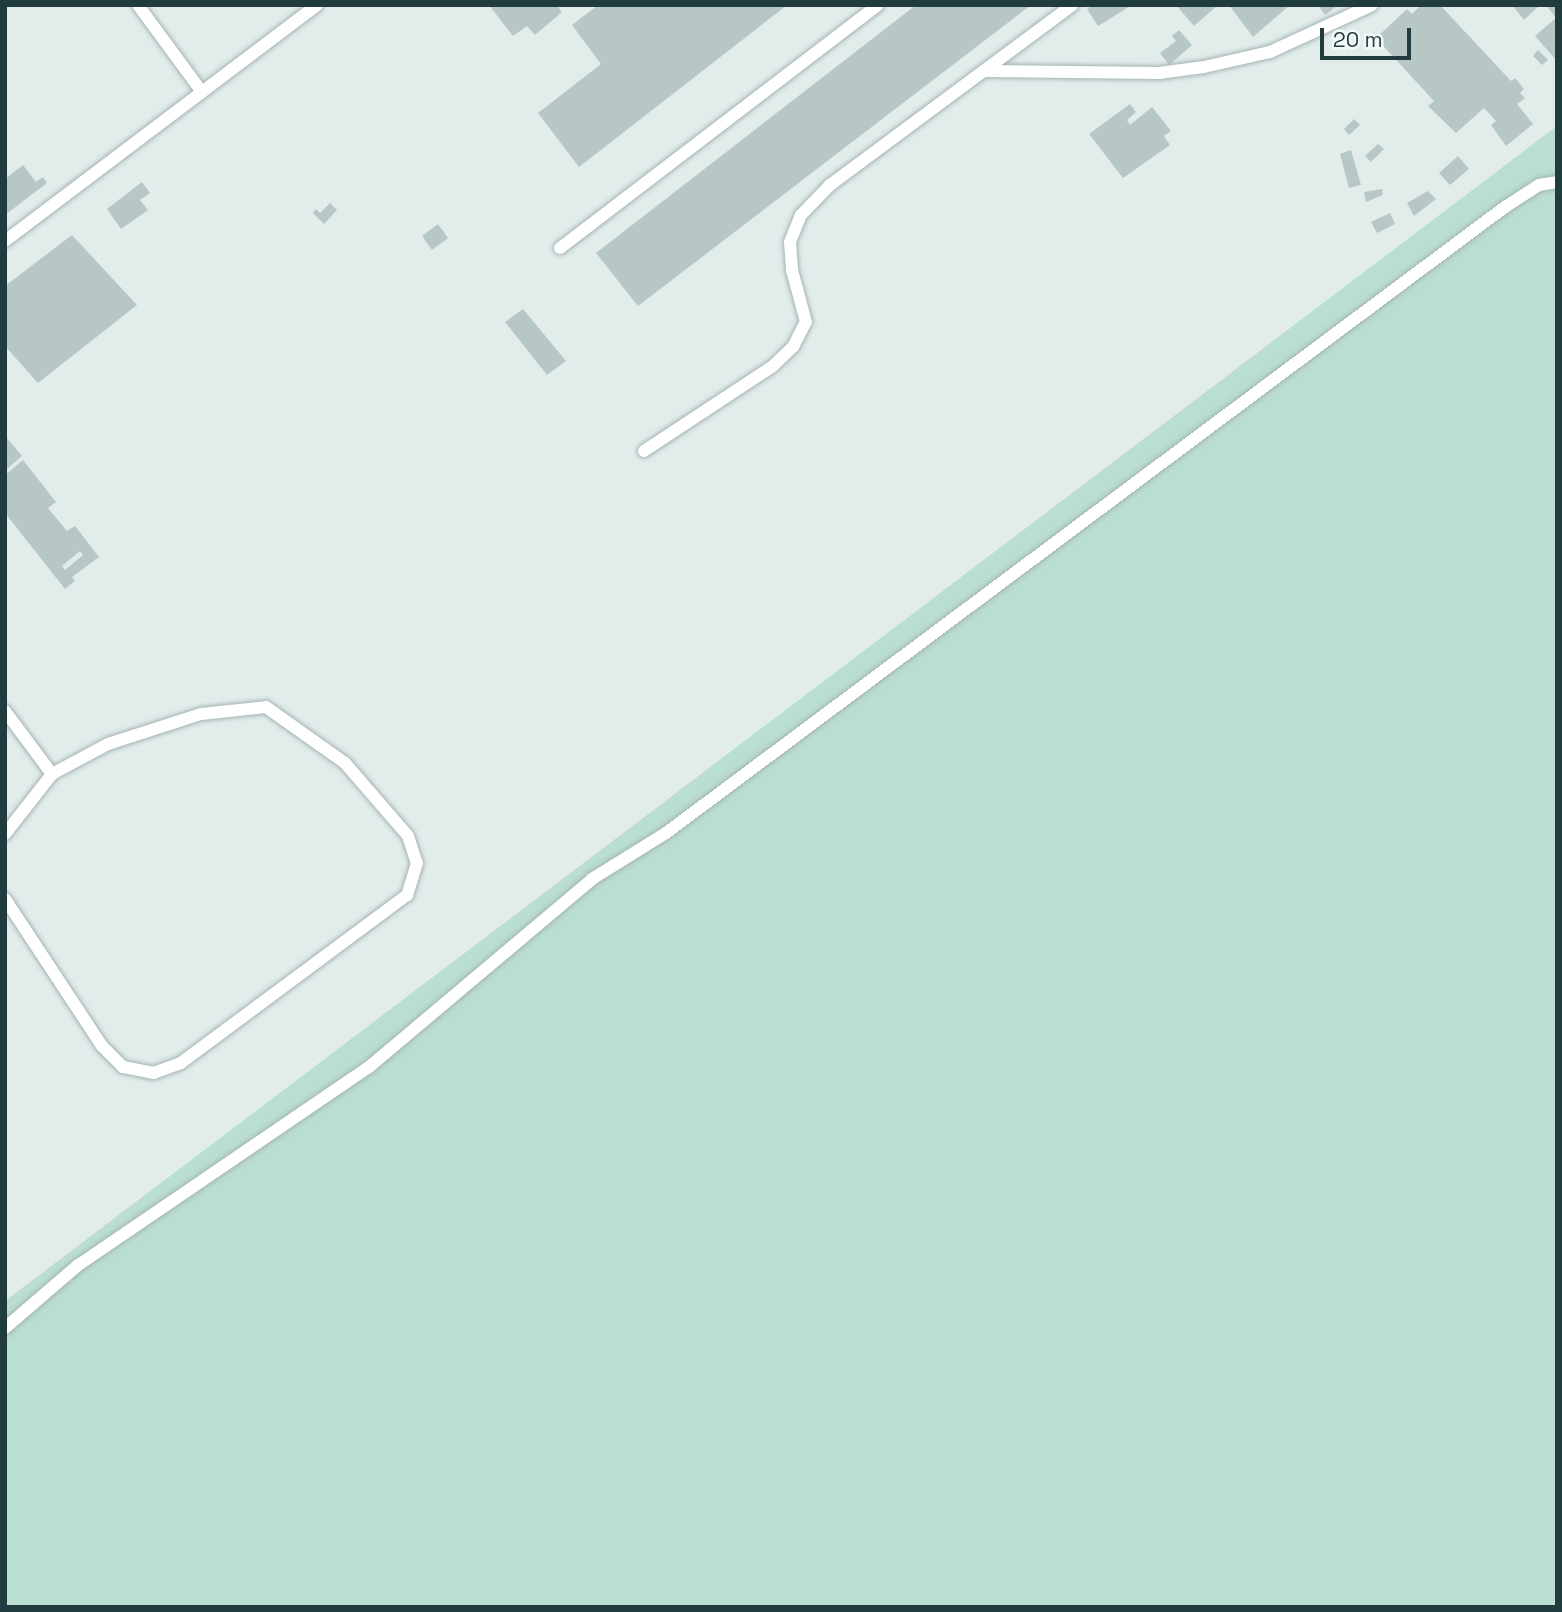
<!DOCTYPE html>
<html>
<head>
<meta charset="utf-8">
<style>
	body { margin:0 }
	#map { position:relative; width:1562px; height:1612px; overflow:hidden; background:#e1eceb; font-family:"Space Grotesk",sans-serif }
	div>[style] { position:absolute }
	[style*='--x'] { left:calc(var(--x)*1px); top:calc(var(--y)*1px); width:calc(var(--w)*1px); rotate:calc(var(--a)*1deg) }
	.green>* { inset:0; background:#baded0 }
	.building>* { inset:0; background:#b7c7c5 }
	.roads { filter:drop-shadow(0 0 2px #a4b4b4) drop-shadow(0 0 2px #a4b4b4) }
	.lane>* { height:12px; margin:-6px; padding:0 6px; transform-origin:6px; border-radius:6px; background:#fff }
	span { translate:-50% -50%; white-space:nowrap; text-align:center; line-height:1.15; -webkit-text-stroke:5px #f2f9f8; paint-order:stroke }
	.frame { position:absolute; inset:0; border:7px solid #213c3e; pointer-events:none }
	.scale { position:absolute; left:1320px; top:28px; width:91px; height:32px; box-sizing:border-box; border:4px solid #213c3e; border-top:0; padding-left:9px; font-size:21px; line-height:24px; white-space:nowrap; color:#213c3e; -webkit-text-stroke:5px #f2f9f8; paint-order:stroke }
</style>
</head>
<body>
<div id="map">
	<div class="green">
		<i style="clip-path:polygon(1557px 126px,1557px 1607px,5px 1607px,5px 1301px)"></i>
	</div>
	<div class="building">
		<i style="clip-path:polygon(489px 5px,557px 5px,562px 12px,535px 35px,527px 26px,513px 36px)"></i>
		<i style="clip-path:polygon(598px 5px,787px 5px,579px 167px,538px 113px,601px 64px,572px 25px)"></i>
		<i style="clip-path:polygon(916px 5px,1031px 5px,638px 306px,596px 253px)"></i>
		<i style="clip-path:polygon(1093px 5px,1132px 5px,1098px 26px,1087px 9px)"></i>
		<i style="clip-path:polygon(1176px 5px,1218px 5px,1194px 26px)"></i>
		<i style="clip-path:polygon(1229px 5px,1290px 5px,1253px 37px)"></i>
		<i style="clip-path:polygon(1318px 5px,1338px 5px,1325px 15px)"></i>
		<i style="clip-path:polygon(1421px 5px,1440px 5px,1511px 81px,1515px 78px,1524px 89px,1520px 93px,1525px 98px,1517px 104px,1533px 124px,1506px 146px,1491px 125px,1496px 121px,1484px 108px,1456px 133px,1428px 106px,1434px 101px,1376px 38px,1407px 9px,1412px 14px)"></i>
		<i style="clip-path:polygon(1512px 5px,1540px 5px,1524px 20px)"></i>
		<i style="clip-path:polygon(1546px 5px,1557px 5px,1557px 61px,1535px 36px,1556px 18px)"></i>
		<i style="clip-path:polygon(1179px 30px,1192px 45px,1169px 65px,1160px 53px,1176px 41px,1172px 36px)"></i>
		<i style="clip-path:polygon(1538px 50px,1548px 60px,1542px 65px,1533px 56px)"></i>
		<i style="clip-path:polygon(1130px 104px,1136px 112px,1127px 120px,1130px 125px,1152px 107px,1171px 131px,1164px 136px,1170px 145px,1123px 178px,1089px 134px)"></i>
		<i style="clip-path:polygon(1354px 119px,1360px 125px,1349px 135px,1344px 129px)"></i>
		<i style="clip-path:polygon(1378px 144px,1384px 149px,1371px 162px,1365px 156px)"></i>
		<i style="clip-path:polygon(1351px 150px,1361px 185px,1349px 188px,1340px 154px)"></i>
		<i style="clip-path:polygon(1458px 156px,1469px 169px,1450px 185px,1439px 173px)"></i>
		<i style="clip-path:polygon(23px 165px,36px 182px,43px 177px,47px 183px,5px 215px,5px 179px)"></i>
		<i style="clip-path:polygon(142px 182px,150px 193px,140px 200px,148px 210px,121px 229px,107px 209px)"></i>
		<i style="clip-path:polygon(1382px 189px,1383px 195px,1366px 202px,1364px 192px)"></i>
		<i style="clip-path:polygon(1428px 191px,1436px 199px,1414px 216px,1407px 203px)"></i>
		<i style="clip-path:polygon(330px 203px,337px 210px,324px 224px,313px 213px,316px 209px,320px 213px)"></i>
		<i style="clip-path:polygon(1390px 213px,1395px 224px,1377px 233px,1371px 222px)"></i>
		<i style="clip-path:polygon(438px 224px,448px 238px,432px 250px,422px 236px)"></i>
		<i style="clip-path:polygon(72px 235px,137px 305px,38px 383px,5px 346px,5px 286px)"></i>
		<i style="clip-path:polygon(523px 309px,566px 361px,547px 375px,505px 322px)"></i>
		<i style="clip-path:polygon(5px 436px,22px 456px,6px 470px,5px 468px)"></i>
		<i style="clip-path:polygon(evenodd,23px 460px,56px 502px,48px 508px,67px 531px,75px 526px,99px 557px,72px 577px,75px 581px,65px 589px,5px 513px,5px 475px,23px 460px,80px 551px,83px 555px,65px 570px,62px 566px,80px 551px)"></i>
	</div>
	<div class="roads">
		<div class="lane">
			<i style="--x:138;--y:5;--w:108;--a:53.7"></i>
			<i style="--x:987;--y:71;--w:172;--a:0.7"></i>
			<i style="--x:1159;--y:73;--w:45;--a:-7.6"></i>
			<i style="--x:1204;--y:67;--w:68;--a:-12.8"></i>
			<i style="--x:1270;--y:52;--w:112;--a:-24.7"></i>
			<i style="--x:5;--y:241;--w:391;--a:-37.1"></i>
			<i style="--x:560;--y:248;--w:400;--a:-37.4"></i>
			<i style="--x:644;--y:451;--w:154;--a:-33.4"></i>
			<i style="--x:773;--y:366;--w:28;--a:-44"></i>
			<i style="--x:793;--y:347;--w:28;--a:-63"></i>
			<i style="--x:806;--y:322;--w:54;--a:-105.1"></i>
			<i style="--x:792;--y:270;--w:28;--a:-94"></i>
			<i style="--x:790;--y:242;--w:29;--a:-68"></i>
			<i style="--x:801;--y:215;--w:42;--a:-46"></i>
			<i style="--x:830;--y:185;--w:302;--a:-36.6"></i>
			<i style="--x:5;--y:711;--w:79;--a:53.3"></i>
			<i style="--x:5;--y:834;--w:76;--a:-51.9"></i>
			<i style="--x:52;--y:774;--w:64;--a:-28.2"></i>
			<i style="--x:108;--y:744;--w:98;--a:-17.9"></i>
			<i style="--x:201;--y:714;--w:65;--a:-6.1"></i>
			<i style="--x:266;--y:707;--w:97;--a:35.3"></i>
			<i style="--x:345;--y:763;--w:96;--a:49.2"></i>
			<i style="--x:408;--y:836;--w:28;--a:72"></i>
			<i style="--x:417;--y:863;--w:34;--a:107"></i>
			<i style="--x:407;--y:895;--w:282;--a:143.4"></i>
			<i style="--x:181;--y:1063;--w:29;--a:160"></i>
			<i style="--x:154;--y:1073;--w:32;--a:-169"></i>
			<i style="--x:123;--y:1067;--w:30;--a:-135"></i>
			<i style="--x:102;--y:1046;--w:176;--a:-123.4"></i>
			<i style="--x:5;--y:1328;--w:95;--a:-40.7"></i>
			<i style="--x:77;--y:1266;--w:353;--a:-34.3"></i>
			<i style="--x:369;--y:1067;--w:292;--a:-40.1"></i>
			<i style="--x:592;--y:879;--w:87;--a:-31.9"></i>
			<i style="--x:666;--y:833;--w:1047;--a:-36.73"></i>
			<i style="--x:1505;--y:207;--w:40;--a:-32.9"></i>
			<i style="--x:1539;--y:185;--w:18;--a:-9"></i>
		</div>
	</div>
	<div class="frame"></div>
	<div class="scale">20 m</div>
</div>
</body>
</html>
